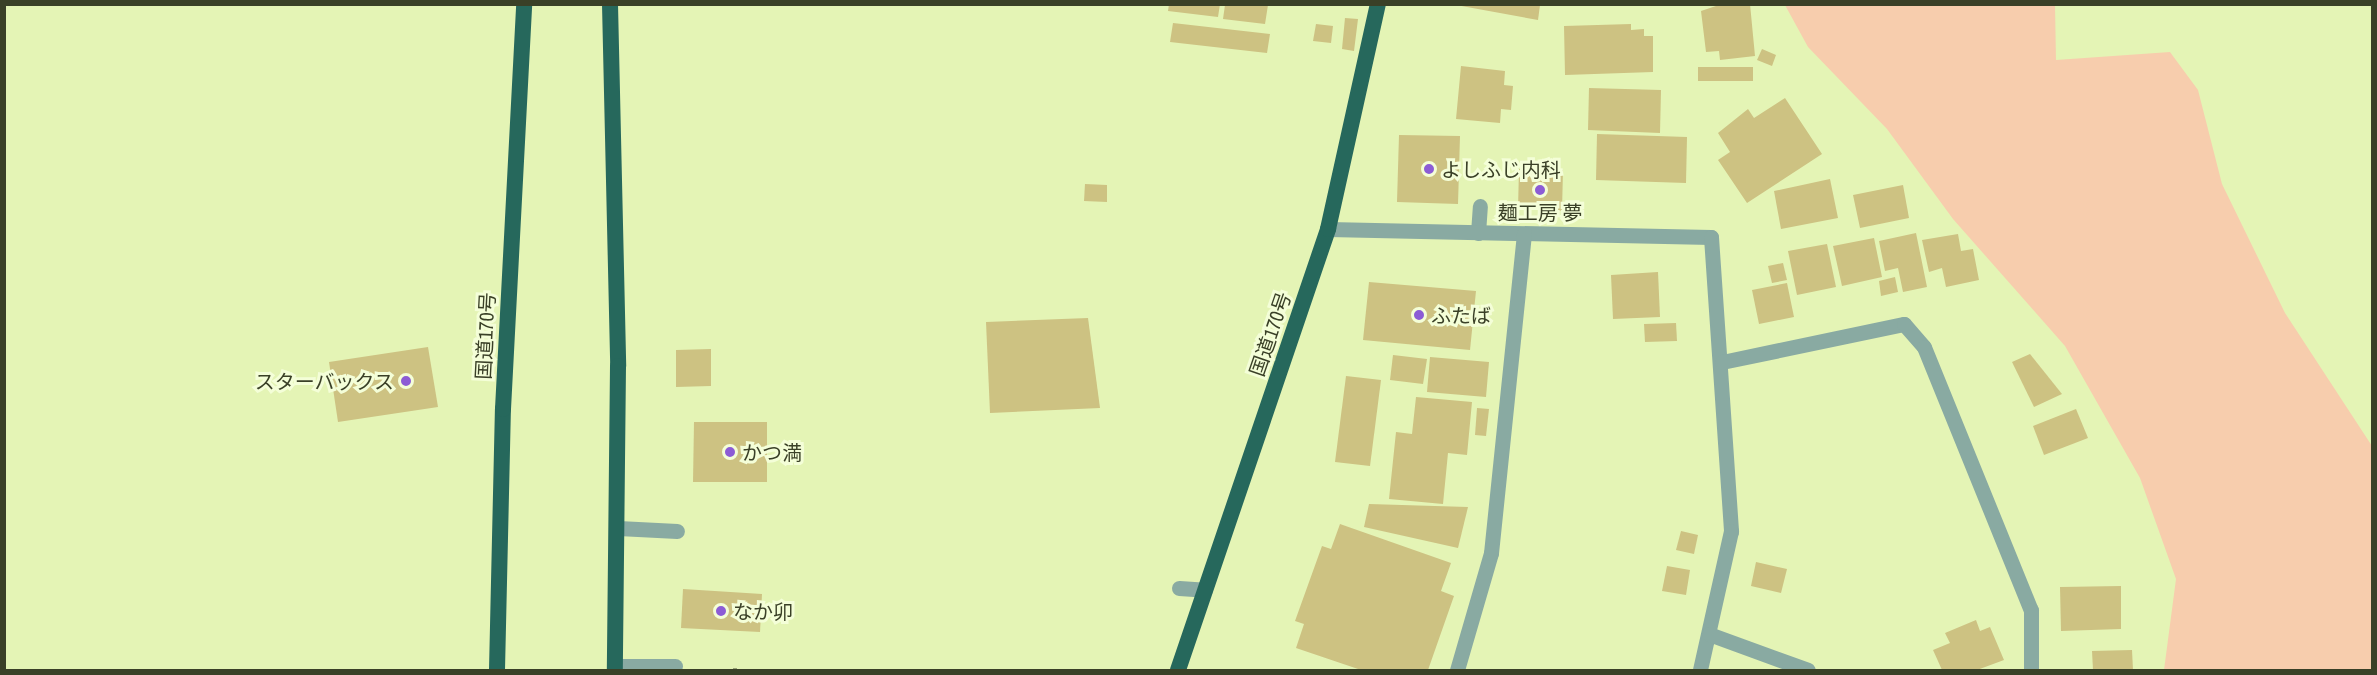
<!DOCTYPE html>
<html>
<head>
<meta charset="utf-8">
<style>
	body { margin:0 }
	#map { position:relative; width:2377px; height:675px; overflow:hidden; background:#e4f4b5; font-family:"Archivo Narrow","Noto Sans JP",sans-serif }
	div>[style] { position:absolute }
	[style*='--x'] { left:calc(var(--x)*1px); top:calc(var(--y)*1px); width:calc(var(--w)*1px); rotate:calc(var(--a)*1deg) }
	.green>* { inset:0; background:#f7cdad }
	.building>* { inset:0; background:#cdc282 }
	.path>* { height:4px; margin-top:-2px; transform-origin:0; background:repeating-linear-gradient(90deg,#98a375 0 4.5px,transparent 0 7.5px) }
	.service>* { height:15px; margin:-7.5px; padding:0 7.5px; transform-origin:7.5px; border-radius:7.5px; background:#89aaa2 }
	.minor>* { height:15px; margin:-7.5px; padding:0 7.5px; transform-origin:7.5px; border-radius:7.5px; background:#89aaa2 }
	.trunk>* { height:16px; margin:-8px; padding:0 8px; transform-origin:8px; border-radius:8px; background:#26685c }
	.dots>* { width:16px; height:16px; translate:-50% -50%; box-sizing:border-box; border:3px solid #f4fed8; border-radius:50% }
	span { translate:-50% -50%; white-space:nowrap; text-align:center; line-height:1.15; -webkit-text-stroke:6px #f4fed8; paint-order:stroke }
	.poi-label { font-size:20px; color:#3a4027 }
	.left { translate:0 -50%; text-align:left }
	.right { translate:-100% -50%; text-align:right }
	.street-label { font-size:20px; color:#3a4027 }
	.frame { position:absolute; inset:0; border:6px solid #3a4027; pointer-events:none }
</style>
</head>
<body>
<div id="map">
	<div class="green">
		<i style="clip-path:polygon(1785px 5px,2055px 5px,2056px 60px,2170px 52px,2198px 90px,2222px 184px,2285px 313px,2372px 446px,2372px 670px,2164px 670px,2176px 579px,2140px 478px,2065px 346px,1953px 219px,1887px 129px,1808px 47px)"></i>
	</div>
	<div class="building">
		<i style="clip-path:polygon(1169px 4px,1220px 4px,1218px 17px,1168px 11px)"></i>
		<i style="clip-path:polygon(1722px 4px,1750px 4px,1755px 56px,1720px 60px,1719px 51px,1706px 52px,1701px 11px)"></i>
		<i style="clip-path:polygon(1225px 5px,1268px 5px,1265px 24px,1223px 19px)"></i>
		<i style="clip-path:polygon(1456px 5px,1540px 5px,1538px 20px)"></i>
		<i style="clip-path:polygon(1345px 18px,1358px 19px,1354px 51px,1342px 49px)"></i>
		<i style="clip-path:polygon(1173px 23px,1270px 34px,1267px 53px,1170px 42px)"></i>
		<i style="clip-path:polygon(1316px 24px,1333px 26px,1331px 43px,1313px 41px)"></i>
		<i style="clip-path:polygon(1631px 24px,1631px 30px,1644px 29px,1644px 36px,1653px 36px,1653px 72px,1565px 75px,1564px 26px)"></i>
		<i style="clip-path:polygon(1762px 49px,1776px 55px,1772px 66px,1757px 60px)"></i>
		<i style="clip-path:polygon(1461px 66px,1505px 71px,1504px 85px,1513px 86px,1511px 110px,1501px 109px,1500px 123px,1456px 119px)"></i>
		<i style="clip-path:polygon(1698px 67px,1753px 67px,1753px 81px,1698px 81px)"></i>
		<i style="clip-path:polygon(1589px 88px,1661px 90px,1660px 133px,1588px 130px)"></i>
		<i style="clip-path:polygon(1785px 98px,1822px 154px,1747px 203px,1718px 160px,1730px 152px,1718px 133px,1748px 109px,1754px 118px)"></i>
		<i style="clip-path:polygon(1597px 134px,1687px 137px,1686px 183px,1596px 180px)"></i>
		<i style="clip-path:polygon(1399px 135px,1460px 136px,1458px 204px,1397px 202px)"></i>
		<i style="clip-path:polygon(1519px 169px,1563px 170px,1562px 211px,1518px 209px)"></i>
		<i style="clip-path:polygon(1830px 179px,1838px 218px,1781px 229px,1774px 191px)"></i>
		<i style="clip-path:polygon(1085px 184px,1107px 185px,1107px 202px,1084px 201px)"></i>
		<i style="clip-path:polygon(1903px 185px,1909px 218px,1860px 228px,1853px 195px)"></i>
		<i style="clip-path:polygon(1916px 233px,1927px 287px,1903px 292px,1898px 268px,1885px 271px,1879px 241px)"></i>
		<i style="clip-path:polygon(1958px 234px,1961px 251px,1973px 249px,1979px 280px,1946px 287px,1942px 268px,1929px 272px,1922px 240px)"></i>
		<i style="clip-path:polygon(1874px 238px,1882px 277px,1842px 286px,1833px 246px)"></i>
		<i style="clip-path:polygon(1827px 244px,1836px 287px,1797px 295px,1788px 251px)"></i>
		<i style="clip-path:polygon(1783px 263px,1787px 280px,1772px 283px,1768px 266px)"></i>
		<i style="clip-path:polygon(1658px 272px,1660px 317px,1613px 319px,1611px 275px)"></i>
		<i style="clip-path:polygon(1895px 277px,1898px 292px,1881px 296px,1879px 281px)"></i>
		<i style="clip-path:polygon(1369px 282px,1476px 291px,1470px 350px,1363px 340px)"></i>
		<i style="clip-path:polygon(1787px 283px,1794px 317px,1759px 324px,1752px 290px)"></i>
		<i style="clip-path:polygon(1088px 318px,1100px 408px,990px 413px,986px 322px)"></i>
		<i style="clip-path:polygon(1676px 323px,1677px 341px,1645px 342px,1644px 324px)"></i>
		<i style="clip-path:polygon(428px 347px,438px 407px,338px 422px,329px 362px)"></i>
		<i style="clip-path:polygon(711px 349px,711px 386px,676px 387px,676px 350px)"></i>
		<i style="clip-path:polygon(2030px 354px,2062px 394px,2034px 407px,2012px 362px)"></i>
		<i style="clip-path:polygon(1393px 355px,1427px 359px,1423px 384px,1390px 380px)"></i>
		<i style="clip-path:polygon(1430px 357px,1489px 362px,1486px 397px,1427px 392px)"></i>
		<i style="clip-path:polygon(1346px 376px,1381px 380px,1370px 466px,1335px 462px)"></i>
		<i style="clip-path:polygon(1416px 397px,1472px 402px,1467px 455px,1448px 453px,1443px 504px,1389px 499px,1396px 432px,1412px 434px)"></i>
		<i style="clip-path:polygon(1477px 408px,1489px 409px,1486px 436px,1475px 435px)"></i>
		<i style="clip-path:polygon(2076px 409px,2088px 438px,2044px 455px,2033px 426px)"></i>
		<i style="clip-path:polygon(694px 422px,767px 422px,767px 482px,693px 482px)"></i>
		<i style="clip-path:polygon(1369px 504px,1468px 507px,1458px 548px,1364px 527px)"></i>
		<i style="clip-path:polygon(1340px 524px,1451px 563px,1441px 591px,1454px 596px,1428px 670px,1361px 670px,1296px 648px,1304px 624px,1295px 621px,1322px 546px,1331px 549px)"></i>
		<i style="clip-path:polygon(1681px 531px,1698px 535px,1694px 554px,1676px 550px)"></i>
		<i style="clip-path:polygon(1756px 562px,1787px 569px,1781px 593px,1751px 586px)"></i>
		<i style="clip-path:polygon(1667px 566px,1690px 570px,1686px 595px,1662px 591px)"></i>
		<i style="clip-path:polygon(2121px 586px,2121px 629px,2061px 631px,2060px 587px)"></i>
		<i style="clip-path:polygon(683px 589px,762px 594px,760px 632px,681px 628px)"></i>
		<i style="clip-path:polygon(1976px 620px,1980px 631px,1990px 627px,2004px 660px,1977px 670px,1942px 670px,1933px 650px,1950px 643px,1945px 633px)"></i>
		<i style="clip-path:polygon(2132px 650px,2133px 670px,2093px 670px,2092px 651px)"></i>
	</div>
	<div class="path">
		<i style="--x:735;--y:670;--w:2;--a:-90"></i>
	</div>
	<div class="service">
		<i style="--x:1478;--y:233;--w:27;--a:-86"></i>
		<i style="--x:618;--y:528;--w:59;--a:2.9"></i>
		<i style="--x:1179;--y:588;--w:26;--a:4"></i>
		<i style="--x:615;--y:666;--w:60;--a:0"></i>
	</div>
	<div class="minor">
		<i style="--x:1328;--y:229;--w:383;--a:1.2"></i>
		<i style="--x:1711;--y:237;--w:295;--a:86.1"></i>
		<i style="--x:1731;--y:531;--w:142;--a:102.6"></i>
		<i style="--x:1722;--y:362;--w:186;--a:-11.8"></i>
		<i style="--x:1904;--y:324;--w:30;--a:49"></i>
		<i style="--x:1924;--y:347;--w:284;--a:67.9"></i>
		<i style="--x:2031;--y:610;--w:60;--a:90"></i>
		<i style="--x:1709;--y:634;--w:105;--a:20"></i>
		<i style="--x:1457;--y:670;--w:122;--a:-73.8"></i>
		<i style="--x:1491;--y:553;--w:321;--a:-84.1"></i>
	</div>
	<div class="trunk">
		<i style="--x:610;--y:4;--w:362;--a:88.7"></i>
		<i style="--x:618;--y:366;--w:304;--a:90.6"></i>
		<i style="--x:497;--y:670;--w:261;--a:-88.7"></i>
		<i style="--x:503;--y:409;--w:406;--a:-87"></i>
		<i style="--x:1178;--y:670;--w:466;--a:-71.2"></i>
		<i style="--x:1328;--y:229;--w:230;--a:-77.5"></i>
	</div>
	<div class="dots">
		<i style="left:1429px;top:169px;background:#8c5cd5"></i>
		<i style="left:1540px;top:190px;background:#8c5cd5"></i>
		<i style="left:1419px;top:315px;background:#8c5cd5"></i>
		<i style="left:406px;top:381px;background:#8c5cd5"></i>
		<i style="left:730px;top:452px;background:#8c5cd5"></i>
		<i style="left:721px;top:611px;background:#8c5cd5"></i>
	</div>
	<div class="poi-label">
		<span class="left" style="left:1441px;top:169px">よしふじ内科</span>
		<span style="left:1540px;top:212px">麺工房 夢</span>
		<span class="left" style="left:1431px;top:315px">ふたば</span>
		<span class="right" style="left:394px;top:381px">スターバックス</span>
		<span class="left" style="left:742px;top:452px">かつ満</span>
		<span class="left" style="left:733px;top:611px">なか卯</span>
	</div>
	<div class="street-label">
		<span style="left:1270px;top:334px;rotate:-71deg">国道170号</span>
		<span style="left:485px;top:336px;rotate:-87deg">国道170号</span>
	</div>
	<div class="frame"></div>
</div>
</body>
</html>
